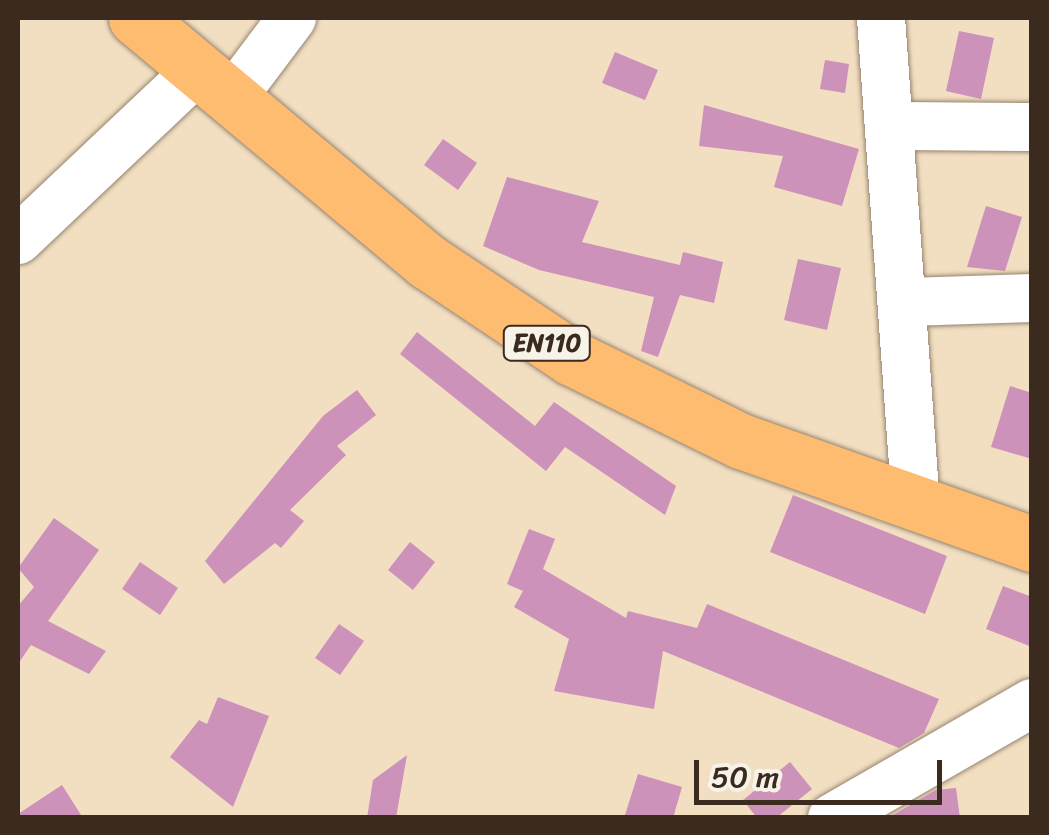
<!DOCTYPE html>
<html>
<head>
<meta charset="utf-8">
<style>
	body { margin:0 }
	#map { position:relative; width:1049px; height:835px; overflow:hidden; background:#f2dec1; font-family:Sriracha,sans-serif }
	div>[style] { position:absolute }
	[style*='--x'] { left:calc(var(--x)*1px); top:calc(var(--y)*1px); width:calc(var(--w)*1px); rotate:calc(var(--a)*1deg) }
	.building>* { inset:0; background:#cd92ba }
	.roads { filter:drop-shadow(0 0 2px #968470) drop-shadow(0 0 2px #968470) }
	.minor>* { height:48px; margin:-24px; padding:0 24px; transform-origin:24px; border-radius:24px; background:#fff }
	.major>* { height:55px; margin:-27.5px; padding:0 27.5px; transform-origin:27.5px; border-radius:27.5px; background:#fdbc70 }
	span { translate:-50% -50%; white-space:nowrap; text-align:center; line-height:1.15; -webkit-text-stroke:8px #f7f3e8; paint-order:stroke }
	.shield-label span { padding:2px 8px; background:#f7f3e8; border:2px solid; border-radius:8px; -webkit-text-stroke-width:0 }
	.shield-label { font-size:25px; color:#3b2a1e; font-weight:700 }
	.frame { position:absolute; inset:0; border:20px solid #3b2a1e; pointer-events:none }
	.scale { position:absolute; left:694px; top:760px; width:248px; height:45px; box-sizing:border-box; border:5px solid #3b2a1e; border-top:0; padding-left:12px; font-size:30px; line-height:35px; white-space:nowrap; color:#3b2a1e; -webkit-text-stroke:8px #f7f3e8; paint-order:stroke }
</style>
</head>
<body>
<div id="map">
	<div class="building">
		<i style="clip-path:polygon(959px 31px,994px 38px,981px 99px,946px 91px)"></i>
		<i style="clip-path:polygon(615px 52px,658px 70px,645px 100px,602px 83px)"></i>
		<i style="clip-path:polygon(825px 60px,849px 64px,845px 93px,820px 89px)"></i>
		<i style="clip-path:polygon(704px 105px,859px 149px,842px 206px,774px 187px,783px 156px,699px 146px)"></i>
		<i style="clip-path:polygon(443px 139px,477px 163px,458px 190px,424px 165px)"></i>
		<i style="clip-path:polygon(507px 177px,599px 201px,582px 242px,680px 265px,683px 252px,723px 262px,714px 303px,680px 295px,658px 357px,641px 351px,654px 297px,539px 270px,483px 246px)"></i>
		<i style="clip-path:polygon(986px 206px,1022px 217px,1005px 271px,967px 267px)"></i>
		<i style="clip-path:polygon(798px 259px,841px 268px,827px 330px,784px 320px)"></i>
		<i style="clip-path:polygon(417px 332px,535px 426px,554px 402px,676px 486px,665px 515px,565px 447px,546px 471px,400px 354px)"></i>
		<i style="clip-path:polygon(1010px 386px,1032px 393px,1032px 459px,991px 447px)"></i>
		<i style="clip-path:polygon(357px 390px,376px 415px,337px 446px,346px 455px,290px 510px,304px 521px,281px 548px,275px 543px,224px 584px,205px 561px,323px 416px)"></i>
		<i style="clip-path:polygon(793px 495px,947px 556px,925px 614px,770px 552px)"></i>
		<i style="clip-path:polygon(54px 518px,99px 550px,48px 621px,106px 651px,89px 674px,31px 645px,18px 664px,18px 606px,34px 587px,18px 568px)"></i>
		<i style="clip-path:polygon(529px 529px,555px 539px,543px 569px,626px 618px,628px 611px,697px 628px,707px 604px,939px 699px,924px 733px,899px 748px,663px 651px,654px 709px,554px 691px,569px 639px,514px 607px,523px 591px,507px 584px)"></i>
		<i style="clip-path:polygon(410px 542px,435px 562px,413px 590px,388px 570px)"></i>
		<i style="clip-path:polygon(140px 562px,178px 588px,160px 615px,122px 589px)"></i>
		<i style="clip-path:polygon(1003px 586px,1032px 597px,1032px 647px,986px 629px)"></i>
		<i style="clip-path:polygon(339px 624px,364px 641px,340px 675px,315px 658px)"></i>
		<i style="clip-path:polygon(218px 697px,269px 716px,233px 807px,170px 757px,199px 720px,207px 724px)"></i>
		<i style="clip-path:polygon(407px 755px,396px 818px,367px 818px,373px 780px)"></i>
		<i style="clip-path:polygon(790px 762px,812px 789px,776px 818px,757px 818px,743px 800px)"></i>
		<i style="clip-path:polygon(638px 774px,682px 787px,673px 818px,624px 818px)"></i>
		<i style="clip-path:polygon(62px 785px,83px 818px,18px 818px,18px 814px)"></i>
		<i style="clip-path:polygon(956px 788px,960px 818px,888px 818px,936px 790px)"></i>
	</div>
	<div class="roads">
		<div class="minor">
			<i style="--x:881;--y:18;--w:484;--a:85.9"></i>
			<i style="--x:232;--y:98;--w:100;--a:-53.1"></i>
			<i style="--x:891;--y:126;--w:141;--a:0.4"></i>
			<i style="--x:18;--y:240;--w:249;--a:-43.4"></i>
			<i style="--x:907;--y:302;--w:125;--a:-1.8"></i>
			<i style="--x:832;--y:818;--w:231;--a:-29.9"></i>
		</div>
		<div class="major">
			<i style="--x:136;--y:18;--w:381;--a:39.9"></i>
			<i style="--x:428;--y:262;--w:173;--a:33.7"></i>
			<i style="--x:572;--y:358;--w:188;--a:26.2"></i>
			<i style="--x:741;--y:441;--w:309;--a:19.5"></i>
		</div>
	</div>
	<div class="shield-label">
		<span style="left:547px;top:343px">EN110</span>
	</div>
	<div class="frame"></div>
	<div class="scale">50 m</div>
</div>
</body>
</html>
